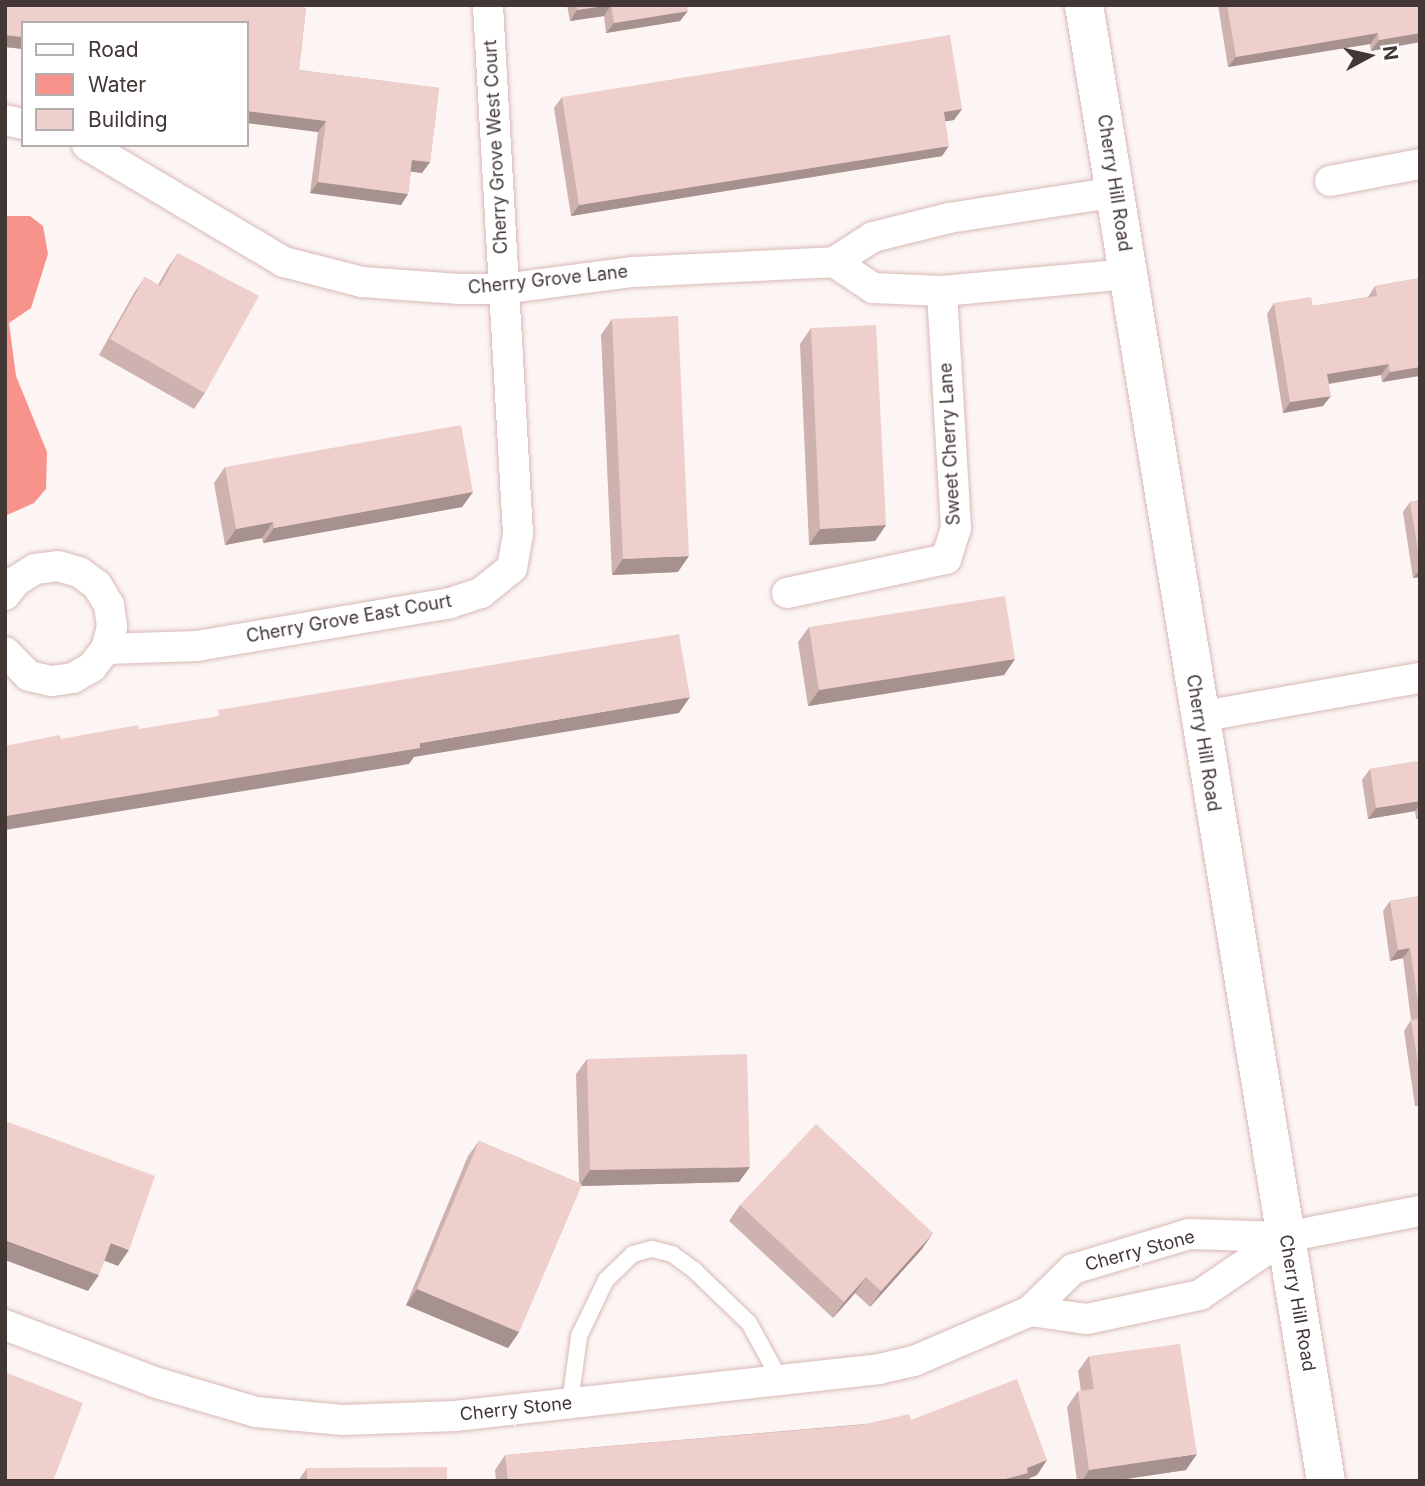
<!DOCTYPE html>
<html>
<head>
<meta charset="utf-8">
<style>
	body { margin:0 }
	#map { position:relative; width:1425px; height:1486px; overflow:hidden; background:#fcf5f4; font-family:Inter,sans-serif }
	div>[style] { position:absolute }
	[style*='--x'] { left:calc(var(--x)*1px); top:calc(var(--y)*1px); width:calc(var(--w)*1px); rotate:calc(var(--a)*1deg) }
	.water>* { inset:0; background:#f8938c }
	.roads { filter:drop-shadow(0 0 2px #d8b9b6) drop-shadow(0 0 2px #d8b9b6) }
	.lane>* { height:16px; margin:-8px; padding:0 8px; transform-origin:8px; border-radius:8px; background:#fff }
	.street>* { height:30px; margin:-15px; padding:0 15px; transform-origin:15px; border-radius:15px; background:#fff }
	.secondary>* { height:38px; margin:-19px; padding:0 19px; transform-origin:19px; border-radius:19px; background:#fff }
	.wall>* { inset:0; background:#ceb2af }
	.shaded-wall>* { inset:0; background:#a7918f }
	.building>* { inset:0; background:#efcfcc }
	span { translate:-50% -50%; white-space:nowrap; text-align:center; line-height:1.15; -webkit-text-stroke:7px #fff; paint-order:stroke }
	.street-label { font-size:18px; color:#433735 }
	.frame { position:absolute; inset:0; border:7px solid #433735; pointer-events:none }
	.legend { position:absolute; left:21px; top:21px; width:228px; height:126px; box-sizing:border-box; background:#fff; border:2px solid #b4afae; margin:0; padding:9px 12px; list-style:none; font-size:21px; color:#433735 }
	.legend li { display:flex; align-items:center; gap:14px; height:35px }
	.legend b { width:35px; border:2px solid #b4afae }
	.north { position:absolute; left:1334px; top:21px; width:70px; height:70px; -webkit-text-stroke:5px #fff; paint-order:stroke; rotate:82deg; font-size:19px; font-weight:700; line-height:28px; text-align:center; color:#433735 }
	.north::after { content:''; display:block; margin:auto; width:24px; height:32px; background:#433735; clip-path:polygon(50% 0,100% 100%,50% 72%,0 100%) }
</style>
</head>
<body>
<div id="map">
	<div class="water">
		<i style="clip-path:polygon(5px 216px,30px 216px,43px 226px,48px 254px,31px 308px,9px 323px,16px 376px,47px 452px,46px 489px,34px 503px,5px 516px)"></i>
	</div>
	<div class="roads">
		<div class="lane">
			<i style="--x:570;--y:1403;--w:68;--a:-82.3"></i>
			<i style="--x:579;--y:1336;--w:62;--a:-64.3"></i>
			<i style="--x:606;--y:1280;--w:37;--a:-44"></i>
			<i style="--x:633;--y:1254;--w:20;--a:-15"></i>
			<i style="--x:652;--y:1249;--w:21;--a:14"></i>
			<i style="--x:672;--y:1254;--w:29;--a:36"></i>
			<i style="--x:695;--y:1271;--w:75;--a:43.9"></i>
			<i style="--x:749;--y:1323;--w:68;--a:61.2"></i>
		</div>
		<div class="street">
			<i style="--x:5;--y:120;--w:18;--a:13"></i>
			<i style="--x:87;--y:145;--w:229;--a:30.7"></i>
			<i style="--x:284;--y:262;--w:81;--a:14.4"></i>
			<i style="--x:362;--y:282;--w:97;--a:4.1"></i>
			<i style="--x:459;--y:289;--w:44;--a:0"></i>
			<i style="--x:503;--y:289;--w:131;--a:-7.5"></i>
			<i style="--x:633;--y:272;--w:201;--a:-2.8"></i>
			<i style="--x:834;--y:262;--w:46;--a:-32.7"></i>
			<i style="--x:873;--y:237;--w:78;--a:-14"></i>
			<i style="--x:949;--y:218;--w:169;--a:-8.8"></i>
			<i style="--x:1330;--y:181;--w:92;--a:-10.7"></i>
			<i style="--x:834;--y:262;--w:47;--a:33.7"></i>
			<i style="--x:873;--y:288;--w:69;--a:2.5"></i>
			<i style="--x:942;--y:291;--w:188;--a:-5.2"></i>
			<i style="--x:787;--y:593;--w:163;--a:-12.1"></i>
			<i style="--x:946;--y:559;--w:33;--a:-72"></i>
			<i style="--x:956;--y:528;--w:237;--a:-93.4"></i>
			<i style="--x:5;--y:595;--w:18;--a:-52"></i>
			<i style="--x:16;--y:581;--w:22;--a:-32"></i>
			<i style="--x:35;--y:569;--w:23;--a:-7"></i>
			<i style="--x:58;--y:566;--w:22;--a:16"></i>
			<i style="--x:79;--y:572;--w:22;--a:36"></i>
			<i style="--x:97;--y:585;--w:23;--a:59"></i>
			<i style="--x:109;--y:605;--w:22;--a:82"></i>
			<i style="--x:112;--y:627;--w:23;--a:105"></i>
			<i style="--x:106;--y:649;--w:23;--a:128"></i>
			<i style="--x:92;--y:667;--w:22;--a:150"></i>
			<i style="--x:73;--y:678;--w:22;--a:172"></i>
			<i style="--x:51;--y:681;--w:23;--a:-167"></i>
			<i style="--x:29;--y:676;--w:34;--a:-135"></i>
			<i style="--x:106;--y:649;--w:91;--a:-1.9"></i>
			<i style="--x:197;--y:646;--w:257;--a:-9.6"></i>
			<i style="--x:450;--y:603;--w:33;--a:-18"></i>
			<i style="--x:481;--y:593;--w:40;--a:-39"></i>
			<i style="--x:512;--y:568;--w:35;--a:-80"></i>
			<i style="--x:518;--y:534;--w:530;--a:-93.25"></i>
			<i style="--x:1198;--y:717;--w:225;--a:-10"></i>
			<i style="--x:1030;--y:1311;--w:58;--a:8"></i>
			<i style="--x:1087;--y:1319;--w:116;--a:-12"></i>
			<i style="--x:1200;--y:1295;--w:103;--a:-34.3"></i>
			<i style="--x:5;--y:1325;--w:160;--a:20.9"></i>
			<i style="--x:154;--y:1382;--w:106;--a:16.4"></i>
			<i style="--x:256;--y:1412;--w:87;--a:5.3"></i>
			<i style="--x:343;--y:1420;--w:112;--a:-2"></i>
			<i style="--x:455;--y:1416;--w:427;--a:-6.3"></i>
			<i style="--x:879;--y:1369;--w:36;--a:-13"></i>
			<i style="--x:914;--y:1361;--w:126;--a:-23.3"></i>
			<i style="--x:1030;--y:1311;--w:60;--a:-44.3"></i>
			<i style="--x:1073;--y:1269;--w:121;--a:-16.8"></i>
			<i style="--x:1189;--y:1234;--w:96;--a:1.8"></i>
			<i style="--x:1285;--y:1237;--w:137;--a:-10.9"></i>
		</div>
		<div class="secondary">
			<i style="--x:1084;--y:5;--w:1496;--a:80.69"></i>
		</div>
	</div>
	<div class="wall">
		<i style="clip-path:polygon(5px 5px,281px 5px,306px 8px,299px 70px,439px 88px,430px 162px,422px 173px,411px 171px,408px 194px,401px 205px,310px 193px,318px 132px,247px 123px,247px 23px,23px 23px,23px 49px,5px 47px)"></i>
		<i style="clip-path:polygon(567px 5px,687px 5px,680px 21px,606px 33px,604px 16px,570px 21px)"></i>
		<i style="clip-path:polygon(1218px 5px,1420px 5px,1420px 42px,1371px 51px,1370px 44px,1228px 67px)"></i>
		<i style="clip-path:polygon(562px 97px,962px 109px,954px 120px,945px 121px,942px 156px,571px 216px,554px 108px)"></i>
		<i style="clip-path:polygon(178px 253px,205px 393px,194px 409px,99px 355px,134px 293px,145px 277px,158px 285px,167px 269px)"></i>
		<i style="clip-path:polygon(1420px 278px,1419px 376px,1382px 382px,1381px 375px,1329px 384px,1323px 406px,1283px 413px,1267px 314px,1274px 303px,1313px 306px,1368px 297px,1375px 286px)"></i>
		<i style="clip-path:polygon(612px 319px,678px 572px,612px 575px,601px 335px)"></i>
		<i style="clip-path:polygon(811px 328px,886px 525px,875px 541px,809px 545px,800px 344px)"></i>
		<i style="clip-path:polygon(225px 467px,473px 492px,462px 507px,263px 543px,262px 538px,225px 545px,214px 483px)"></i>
		<i style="clip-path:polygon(1420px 500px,1420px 577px,1413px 578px,1403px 512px,1410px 502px)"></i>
		<i style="clip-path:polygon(809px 627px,1015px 659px,1004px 675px,808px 706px,798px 642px)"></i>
		<i style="clip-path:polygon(1420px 761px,1420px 819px,1416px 819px,1415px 811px,1368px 819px,1362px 780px,1370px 769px)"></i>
		<i style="clip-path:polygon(1420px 896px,1420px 1106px,1415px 1106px,1404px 1031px,1411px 1020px,1403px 958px,1390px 961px,1383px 911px,1390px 901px)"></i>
		<i style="clip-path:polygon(587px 1059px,739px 1182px,581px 1186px,519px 1332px,508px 1348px,406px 1305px,468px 1156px,479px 1141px,579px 1183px,576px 1074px)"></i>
		<i style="clip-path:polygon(740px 1205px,922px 1249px,870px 1307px,855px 1293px,833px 1318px,729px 1221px)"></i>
		<i style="clip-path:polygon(1089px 1356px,1186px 1470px,1112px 1481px,1077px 1481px,1067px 1407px,1078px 1391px,1081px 1391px,1078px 1371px)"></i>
		<i style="clip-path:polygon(911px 1420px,1047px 1460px,1037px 1475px,1023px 1481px,496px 1481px,495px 1470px,505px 1455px)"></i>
		<i style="clip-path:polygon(307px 1468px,307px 1481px,298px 1481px)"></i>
	</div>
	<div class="shaded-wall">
		<i style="clip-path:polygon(611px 5px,604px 16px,570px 21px,577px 10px)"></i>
		<i style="clip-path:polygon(688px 11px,680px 21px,606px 33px,614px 23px)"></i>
		<i style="clip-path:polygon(1378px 33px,1370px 44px,1228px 67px,1236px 57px)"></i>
		<i style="clip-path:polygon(1420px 33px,1420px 42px,1371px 51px,1379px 40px)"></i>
		<i style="clip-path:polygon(5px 35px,23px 37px,23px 49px,5px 47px)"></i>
		<i style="clip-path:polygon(962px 109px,954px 120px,936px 123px,944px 112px)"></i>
		<i style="clip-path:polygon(247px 111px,326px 121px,318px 132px,247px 123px)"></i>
		<i style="clip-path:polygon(949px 146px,942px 156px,571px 216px,579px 205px)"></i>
		<i style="clip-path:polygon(412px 160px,430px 162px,422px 173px,405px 171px)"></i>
		<i style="clip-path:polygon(318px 182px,408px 194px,401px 205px,310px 193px)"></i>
		<i style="clip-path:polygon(1389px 364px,1381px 375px,1320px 385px,1327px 374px)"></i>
		<i style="clip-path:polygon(1420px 367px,1419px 376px,1382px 382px,1390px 372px)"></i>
		<i style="clip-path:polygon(1331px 396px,1323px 406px,1283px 413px,1290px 402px)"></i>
		<i style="clip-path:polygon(473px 492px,462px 507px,263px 543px,274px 528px)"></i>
		<i style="clip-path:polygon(273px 522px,262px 538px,225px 545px,236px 529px)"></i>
		<i style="clip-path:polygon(886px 525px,875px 541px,809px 545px,820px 529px)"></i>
		<i style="clip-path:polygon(689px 556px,678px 572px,612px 575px,623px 559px)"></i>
		<i style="clip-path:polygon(1420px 569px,1420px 577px,1413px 578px)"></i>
		<i style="clip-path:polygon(1015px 659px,1004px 675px,808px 706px,819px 690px)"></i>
		<i style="clip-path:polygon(690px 697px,679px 713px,414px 757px,409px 764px,5px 830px,5px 816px,420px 743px)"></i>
		<i style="clip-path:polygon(1420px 801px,1420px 805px,1415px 811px,1368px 819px,1376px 808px)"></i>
		<i style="clip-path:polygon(1410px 948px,1403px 958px,1390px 961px,1398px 950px)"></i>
		<i style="clip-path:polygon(750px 1167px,739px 1182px,579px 1186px,590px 1170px)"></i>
		<i style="clip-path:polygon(933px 1233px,922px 1249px,870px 1307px,881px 1291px)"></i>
		<i style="clip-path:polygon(5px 1240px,99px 1275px,88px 1291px,5px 1260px)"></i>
		<i style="clip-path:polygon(111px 1243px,129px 1250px,118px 1266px,100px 1259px)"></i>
		<i style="clip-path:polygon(866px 1277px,855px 1293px,833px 1318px,844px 1302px)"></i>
		<i style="clip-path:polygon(417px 1289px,519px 1332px,508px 1348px,406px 1305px)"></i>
		<i style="clip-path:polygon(1197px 1454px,1186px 1470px,1112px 1481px,1082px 1481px,1089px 1470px)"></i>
		<i style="clip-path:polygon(1047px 1460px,1037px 1475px,1023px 1481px,998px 1481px,1027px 1468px)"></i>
	</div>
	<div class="building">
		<i style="clip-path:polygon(5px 5px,281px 5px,306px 8px,299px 70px,439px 88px,430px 162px,412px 160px,408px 194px,318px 182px,326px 121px,247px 111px,247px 23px,23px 23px,23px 37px,5px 35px)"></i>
		<i style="clip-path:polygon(577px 5px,611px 5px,577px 10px)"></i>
		<i style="clip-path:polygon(611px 5px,687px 5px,688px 11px,614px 23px)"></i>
		<i style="clip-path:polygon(1227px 5px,1420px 5px,1420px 33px,1379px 40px,1378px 33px,1236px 57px)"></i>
		<i style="clip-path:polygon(950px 35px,962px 109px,944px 112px,949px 146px,579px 205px,562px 97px)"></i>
		<i style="clip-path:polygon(178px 253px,259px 296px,205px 393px,110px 339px,145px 277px,160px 286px)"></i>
		<i style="clip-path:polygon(1420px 278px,1420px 367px,1390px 372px,1389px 364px,1327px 374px,1331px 396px,1290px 402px,1274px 303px,1311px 297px,1313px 306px,1377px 296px,1375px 286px)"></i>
		<i style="clip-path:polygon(678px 316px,689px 556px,623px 559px,612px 319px)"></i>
		<i style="clip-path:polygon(876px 325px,886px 525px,820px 529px,811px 328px)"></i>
		<i style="clip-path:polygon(461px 425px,473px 492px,274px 528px,273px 522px,236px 529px,225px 467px)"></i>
		<i style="clip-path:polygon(1420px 500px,1420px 563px,1410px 502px)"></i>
		<i style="clip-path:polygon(1005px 596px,1015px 659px,819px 690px,809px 627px)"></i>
		<i style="clip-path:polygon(679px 634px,690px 697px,420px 743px,420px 748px,5px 816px,5px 746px,60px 735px,61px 739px,138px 725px,139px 729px,219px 716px,218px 710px)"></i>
		<i style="clip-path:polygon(1420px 761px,1420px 801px,1376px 808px,1370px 769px)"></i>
		<i style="clip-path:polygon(1420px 896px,1420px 1015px,1410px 948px,1398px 950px,1390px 901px)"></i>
		<i style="clip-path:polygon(1420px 1019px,1420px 1076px,1411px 1020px)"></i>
		<i style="clip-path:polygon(747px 1054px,750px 1167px,590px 1170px,587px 1059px)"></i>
		<i style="clip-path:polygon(5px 1121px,155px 1176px,129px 1250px,111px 1243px,99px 1275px,5px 1240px)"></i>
		<i style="clip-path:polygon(816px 1124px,933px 1233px,881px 1291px,866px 1277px,844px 1302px,740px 1205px)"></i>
		<i style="clip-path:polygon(479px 1141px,582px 1184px,519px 1332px,417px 1289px)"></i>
		<i style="clip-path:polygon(1180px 1344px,1197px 1454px,1089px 1470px,1078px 1391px,1094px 1389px,1089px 1356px)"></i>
		<i style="clip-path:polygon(5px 1372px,83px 1403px,53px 1481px,5px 1481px)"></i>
		<i style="clip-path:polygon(1017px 1379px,1047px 1460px,1027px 1468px,1028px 1473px,998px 1481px,508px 1481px,505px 1455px,861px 1425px,909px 1414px,911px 1420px)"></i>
		<i style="clip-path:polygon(447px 1467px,447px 1481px,307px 1481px,307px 1468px)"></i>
	</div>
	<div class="street-label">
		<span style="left:496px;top:147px;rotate:-93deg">Cherry Grove West Court</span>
		<span style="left:1114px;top:183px;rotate:81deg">Cherry Hill Road</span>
		<span style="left:548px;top:280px;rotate:-6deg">Cherry Grove Lane</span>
		<span style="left:950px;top:444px;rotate:-93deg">Sweet Cherry Lane</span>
		<span style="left:349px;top:619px;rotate:-10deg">Cherry Grove East Court</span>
		<span style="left:1203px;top:743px;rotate:81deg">Cherry Hill Road</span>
		<span style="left:1140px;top:1251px;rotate:-15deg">Cherry Stone</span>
		<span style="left:1297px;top:1303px;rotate:80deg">Cherry Hill Road</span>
		<span style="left:516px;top:1409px;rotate:-6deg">Cherry Stone</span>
	</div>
	<div class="frame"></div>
	<ul class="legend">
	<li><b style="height:9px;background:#fff"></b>Road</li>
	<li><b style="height:19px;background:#f8938c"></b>Water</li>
	<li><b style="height:19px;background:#efcfcc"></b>Building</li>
	</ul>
	<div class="north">N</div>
</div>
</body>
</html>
